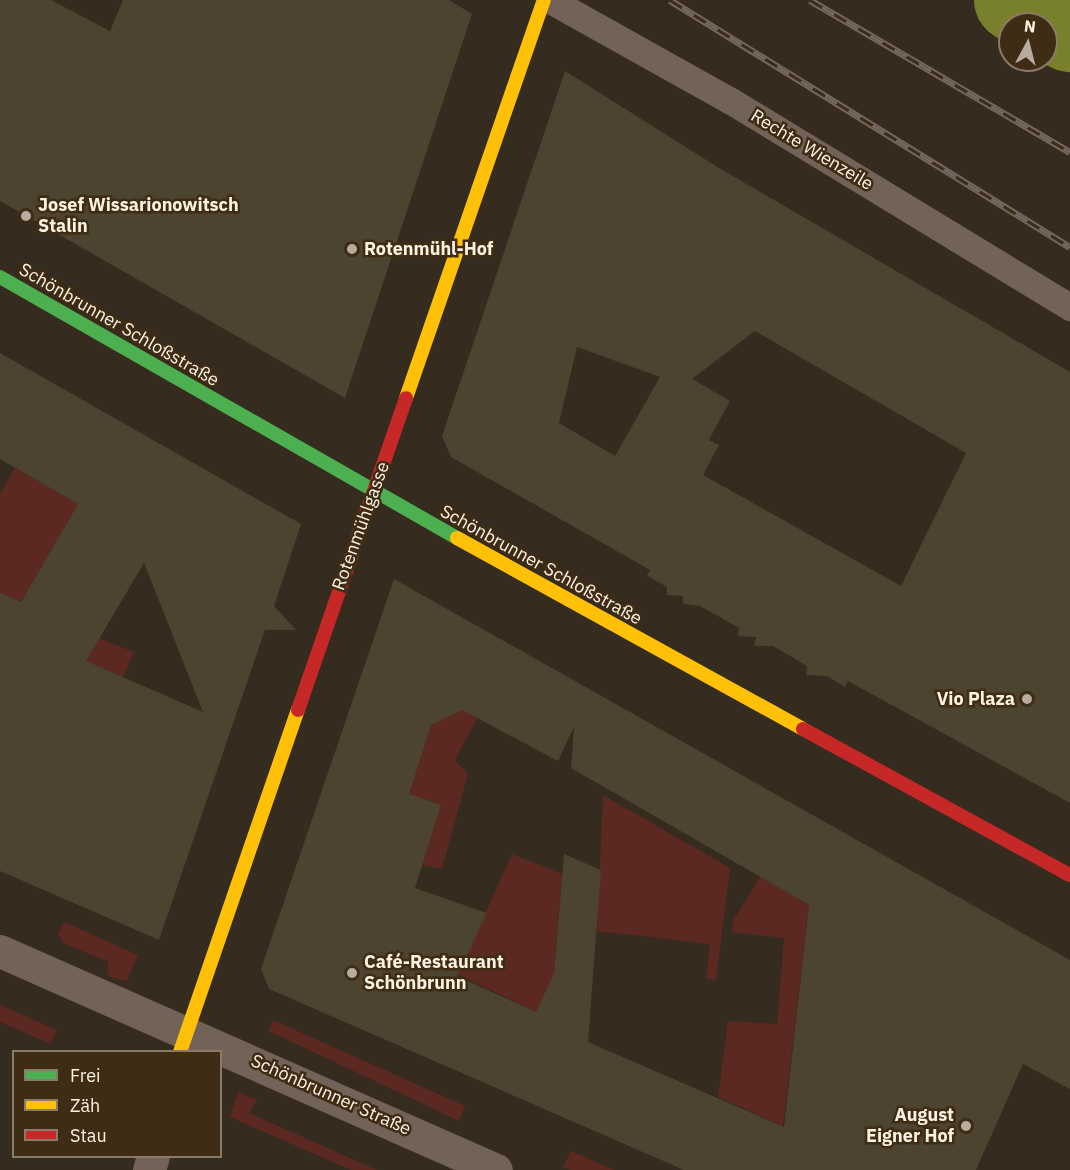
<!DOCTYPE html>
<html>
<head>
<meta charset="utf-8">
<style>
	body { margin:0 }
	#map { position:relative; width:1070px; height:1170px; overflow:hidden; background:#352b1e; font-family:"IBM Plex Sans",sans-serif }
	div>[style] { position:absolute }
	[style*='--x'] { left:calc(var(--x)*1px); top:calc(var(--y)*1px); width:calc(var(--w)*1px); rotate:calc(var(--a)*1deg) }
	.green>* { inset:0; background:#5b2921 }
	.river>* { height:84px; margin:-42px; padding:0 42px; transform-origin:42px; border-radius:42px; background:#79802b }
	.building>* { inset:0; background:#4c4330 }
	.lane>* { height:27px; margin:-13.5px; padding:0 13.5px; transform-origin:13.5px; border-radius:13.5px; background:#736258 }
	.street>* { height:33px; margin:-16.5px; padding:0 16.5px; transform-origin:16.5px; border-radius:16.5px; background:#736258 }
	.fast>* { height:14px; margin:-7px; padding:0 7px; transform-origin:7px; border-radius:7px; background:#4caf50 }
	.slow>* { height:14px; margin:-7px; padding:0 7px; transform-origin:7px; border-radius:7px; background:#ffc107 }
	.jam>* { height:14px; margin:-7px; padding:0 7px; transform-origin:7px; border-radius:7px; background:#c62828 }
	.rail>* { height:7px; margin-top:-3.5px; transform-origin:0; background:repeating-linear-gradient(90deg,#3e2c15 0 14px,#74675e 0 28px); box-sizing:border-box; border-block:2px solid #74675e }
	.dots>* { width:16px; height:16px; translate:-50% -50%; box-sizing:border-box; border:3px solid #3e2c15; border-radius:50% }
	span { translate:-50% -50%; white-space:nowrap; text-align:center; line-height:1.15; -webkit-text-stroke:5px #3e2c15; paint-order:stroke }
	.street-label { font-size:18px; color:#fdf2e4 }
	.poi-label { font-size:18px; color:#fdf2e4; font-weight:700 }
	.left { translate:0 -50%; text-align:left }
	.right { translate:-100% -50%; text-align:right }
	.legend { position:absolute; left:12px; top:1050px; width:210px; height:108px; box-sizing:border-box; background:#3e2c15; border:2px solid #8a7b68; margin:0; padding:8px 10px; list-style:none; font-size:18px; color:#fdf2e4 }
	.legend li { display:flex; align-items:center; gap:12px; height:30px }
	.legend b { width:30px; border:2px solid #8a7b68 }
	.north { position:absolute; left:998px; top:12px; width:60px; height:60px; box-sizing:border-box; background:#3e2c15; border:2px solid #8a7b68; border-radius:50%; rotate:7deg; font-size:16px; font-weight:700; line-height:24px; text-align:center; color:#fdf2e4 }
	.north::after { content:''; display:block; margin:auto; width:21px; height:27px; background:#b7ac9f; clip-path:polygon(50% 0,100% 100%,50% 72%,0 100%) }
</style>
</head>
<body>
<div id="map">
	<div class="green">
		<i style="clip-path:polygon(15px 468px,78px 504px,21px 602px,0 593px,0 494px)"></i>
		<i style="clip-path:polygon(99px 638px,134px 652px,123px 677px,48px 645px)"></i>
		<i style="clip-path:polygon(483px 707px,455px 760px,468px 774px,442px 869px,422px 865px,438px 814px,433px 802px,423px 799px,413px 807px,406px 804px,421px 711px)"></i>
		<i style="clip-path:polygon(603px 795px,730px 868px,716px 980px,706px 979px,710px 944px,597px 931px)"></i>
		<i style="clip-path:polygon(512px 854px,562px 874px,554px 973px,536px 1012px,415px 954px,468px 952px)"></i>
		<i style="clip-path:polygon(760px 877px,809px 905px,783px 1126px,718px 1097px,728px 1021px,777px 1024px,784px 938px,732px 932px,733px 921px)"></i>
		<i style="clip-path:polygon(64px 922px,138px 955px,127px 981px,111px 977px,107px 973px,108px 962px,63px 943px,58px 934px)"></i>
		<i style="clip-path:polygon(0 1005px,57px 1030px,51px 1044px,0 1022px)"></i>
		<i style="clip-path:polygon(273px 1020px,465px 1106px,459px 1121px,269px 1031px)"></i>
		<i style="clip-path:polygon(238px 1092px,257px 1100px,249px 1113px,377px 1170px,351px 1170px,230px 1117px)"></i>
		<i style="clip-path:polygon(571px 1151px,614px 1170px,570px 1170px,563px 1167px)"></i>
	</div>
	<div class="river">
		<i style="--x:1016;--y:0;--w:62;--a:29.1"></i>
	</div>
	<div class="building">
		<i style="clip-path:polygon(0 0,51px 0,110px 31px,123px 0,449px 0,472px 14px,345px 398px,0 201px)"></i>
		<i style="clip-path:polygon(evenodd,565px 71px,719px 168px,1070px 372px,1070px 803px,848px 681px,845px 687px,827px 676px,806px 675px,807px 666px,773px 646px,754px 646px,756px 637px,738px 636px,739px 628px,700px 606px,683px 604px,683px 596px,667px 595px,667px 587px,647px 576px,650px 570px,451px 457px,442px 436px,565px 71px,755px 331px,966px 453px,901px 586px,703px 475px,719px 445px,709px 440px,730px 401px,692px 379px,755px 331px,565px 71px,577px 347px,660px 377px,615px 456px,559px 423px,577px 347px)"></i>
		<i style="clip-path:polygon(evenodd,0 353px,301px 524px,274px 606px,296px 630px,265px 630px,159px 940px,0 871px,0 593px,21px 602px,78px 504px,0 459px,0 353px,144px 563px,203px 712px,86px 661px,144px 563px)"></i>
		<i style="clip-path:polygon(evenodd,394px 579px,1070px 960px,1070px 1089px,1023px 1064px,976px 1170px,684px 1170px,269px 989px,261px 969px,394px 579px,462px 710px,558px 761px,574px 727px,571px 768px,809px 905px,784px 1127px,588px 1042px,601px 870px,564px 854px,554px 973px,536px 1012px,457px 976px,487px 913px,415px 888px,441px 805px,409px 794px,431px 725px,462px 710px)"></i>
	</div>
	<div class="lane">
		<i style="--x:550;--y:0;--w:207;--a:29.2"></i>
		<i style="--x:731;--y:101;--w:397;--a:31.3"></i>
	</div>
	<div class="street">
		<i style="--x:0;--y:951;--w:542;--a:23.82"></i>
		<i style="--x:149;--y:1170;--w:15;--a:-74"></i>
	</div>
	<div class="fast">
		<i style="--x:0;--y:277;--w:526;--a:29.73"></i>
	</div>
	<div class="slow">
		<i style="--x:406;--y:398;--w:421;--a:-70.9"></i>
		<i style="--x:457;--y:538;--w:395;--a:28.9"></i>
		<i style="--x:180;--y:1052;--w:362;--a:-71"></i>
	</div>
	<div class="jam">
		<i style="--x:298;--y:710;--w:330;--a:-70.9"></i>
		<i style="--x:803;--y:729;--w:304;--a:28.7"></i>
	</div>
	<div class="rail">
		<i style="--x:670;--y:0;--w:470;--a:31.7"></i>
		<i style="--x:810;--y:0;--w:301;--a:30.3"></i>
	</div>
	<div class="dots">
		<i style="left:26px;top:216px;background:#b7ac9f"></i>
		<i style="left:352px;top:249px;background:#b7ac9f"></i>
		<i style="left:1027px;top:699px;background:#b7ac9f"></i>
		<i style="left:352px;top:973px;background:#b7ac9f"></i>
		<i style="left:966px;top:1126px;background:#b7ac9f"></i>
	</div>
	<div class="street-label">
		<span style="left:812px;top:150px;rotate:31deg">Rechte Wienzeile</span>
		<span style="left:119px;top:325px;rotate:30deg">Schönbrunner Schloßstraße</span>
		<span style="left:361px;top:526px;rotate:-70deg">Rotenmühlgasse</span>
		<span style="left:541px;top:565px;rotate:29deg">Schönbrunner Schloßstraße</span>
		<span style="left:331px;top:1095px;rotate:24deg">Schönbrunner Straße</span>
	</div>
	<div class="poi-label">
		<span class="left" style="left:38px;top:216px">Josef Wissarionowitsch<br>Stalin</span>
		<span class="left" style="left:364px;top:249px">Rotenmühl-Hof</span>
		<span class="right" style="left:1015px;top:699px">Vio Plaza</span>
		<span class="left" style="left:364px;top:973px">Café-Restaurant<br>Schönbrunn</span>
		<span class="right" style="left:954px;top:1126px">August<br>Eigner Hof</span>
	</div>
	<ul class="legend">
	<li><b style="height:8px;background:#4caf50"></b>Frei</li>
	<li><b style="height:8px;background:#ffc107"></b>Zäh</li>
	<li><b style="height:8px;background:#c62828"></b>Stau</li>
	</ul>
	<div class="north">N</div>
</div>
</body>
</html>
